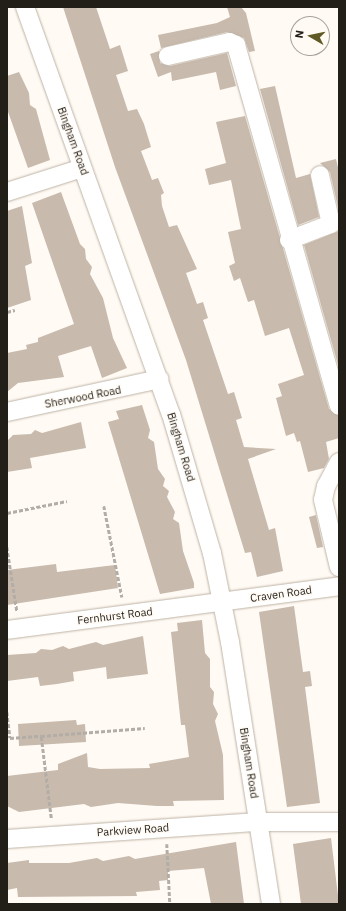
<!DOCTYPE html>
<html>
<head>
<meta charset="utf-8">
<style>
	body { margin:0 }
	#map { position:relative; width:346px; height:911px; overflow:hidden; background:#fffaf4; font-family:"IBM Plex Sans",sans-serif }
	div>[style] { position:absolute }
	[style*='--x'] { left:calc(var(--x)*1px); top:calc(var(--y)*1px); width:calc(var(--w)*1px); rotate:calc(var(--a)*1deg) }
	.building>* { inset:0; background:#c8baad }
	.path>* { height:2.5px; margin-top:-1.25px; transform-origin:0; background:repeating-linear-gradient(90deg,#b2ada7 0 4px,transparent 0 6px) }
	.roads { filter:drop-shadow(0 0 1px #beb3a5) drop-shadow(0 0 1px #beb3a5) }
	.minor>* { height:18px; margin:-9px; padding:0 9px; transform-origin:9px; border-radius:9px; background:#fff }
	span { translate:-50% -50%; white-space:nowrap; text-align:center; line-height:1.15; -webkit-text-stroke:3px #fffaf4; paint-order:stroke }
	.street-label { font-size:11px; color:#221e18 }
	.frame { position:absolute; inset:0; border:8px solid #221e18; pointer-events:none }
	.north { position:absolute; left:290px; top:16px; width:40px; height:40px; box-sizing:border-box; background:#fffaf4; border:1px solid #a7a29c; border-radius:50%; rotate:279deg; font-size:11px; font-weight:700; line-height:16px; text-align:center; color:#221e18 }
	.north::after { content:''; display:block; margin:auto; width:14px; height:18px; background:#605925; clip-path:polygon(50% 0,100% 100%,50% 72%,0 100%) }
</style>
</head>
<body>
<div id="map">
	<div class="building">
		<i style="clip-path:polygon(63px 7px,96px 7px,110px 49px,120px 45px,128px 71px,116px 75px,128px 111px,137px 109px,144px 124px,151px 147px,141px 151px,152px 180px,158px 178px,164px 193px,161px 195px,162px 206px,169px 227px,177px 225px,197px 269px,186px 273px,197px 304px,203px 302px,208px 318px,203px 320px,228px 394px,234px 392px,242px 418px,236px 420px,244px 447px,276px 449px,248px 459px,269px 530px,275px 528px,283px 571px,257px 577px,251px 552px,245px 553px,186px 360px,115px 167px)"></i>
		<i style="clip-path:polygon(227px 7px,241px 7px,246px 13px,255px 51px,249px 52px,244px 38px,227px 32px,161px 48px,158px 35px,217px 23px,230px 17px)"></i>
		<i style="clip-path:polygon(159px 51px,160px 63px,170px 66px,227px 53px,236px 86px,220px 90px,216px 72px,172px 81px,171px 72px,158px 77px,150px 54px)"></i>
		<i style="clip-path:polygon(19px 72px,29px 93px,30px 105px,36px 109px,50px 160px,28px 168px,7px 109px,7px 76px)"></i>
		<i style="clip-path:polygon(275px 86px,296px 178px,310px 174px,319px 217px,298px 225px,260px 89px)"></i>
		<i style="clip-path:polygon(245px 116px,329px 409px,339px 416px,339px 438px,326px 442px,329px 459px,324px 468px,308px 472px,300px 441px,297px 442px,294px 433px,286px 436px,276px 398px,282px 396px,278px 384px,304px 375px,289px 328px,265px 336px,254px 300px,248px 302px,240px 278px,234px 281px,229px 266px,235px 263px,228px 232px,241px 229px,231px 180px,209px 185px,205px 169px,226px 163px,216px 122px)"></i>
		<i style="clip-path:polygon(336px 159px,339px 172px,339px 212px,330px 172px,320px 163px)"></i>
		<i style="clip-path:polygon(61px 192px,80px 244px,85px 249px,86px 259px,92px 267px,90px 274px,103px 298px,113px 338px,127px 368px,102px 378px,91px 346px,58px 356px,64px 377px,18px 383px,7px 392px,7px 353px,27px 349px,26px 345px,38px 342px,38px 338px,74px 324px,32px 203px)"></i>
		<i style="clip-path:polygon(22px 206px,32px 263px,25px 266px,31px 300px,7px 308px,7px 211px)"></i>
		<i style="clip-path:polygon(339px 231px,339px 368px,304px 245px)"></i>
		<i style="clip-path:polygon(142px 405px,150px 430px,148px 438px,154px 442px,158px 469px,165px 479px,163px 486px,169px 491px,167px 497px,175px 512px,173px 519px,179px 523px,183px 551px,194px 583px,194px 588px,160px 594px,108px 422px,119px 419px,116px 411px)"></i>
		<i style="clip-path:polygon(81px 422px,86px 448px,30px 458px,32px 468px,7px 472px,7px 441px,13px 435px,31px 434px,35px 430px,42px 433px)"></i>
		<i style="clip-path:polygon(316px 515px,323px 547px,317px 548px,309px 517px)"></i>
		<i style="clip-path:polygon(56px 564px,57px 572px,115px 565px,118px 588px,7px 605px,7px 570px)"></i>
		<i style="clip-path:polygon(294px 606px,303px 672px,310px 671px,312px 686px,305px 687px,320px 803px,287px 807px,259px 612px)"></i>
		<i style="clip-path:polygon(202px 620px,205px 653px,210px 659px,210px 687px,214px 692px,213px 704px,218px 714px,215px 721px,223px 755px,224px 800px,173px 801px,174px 806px,157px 806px,118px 803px,91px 807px,84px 804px,19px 812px,7px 806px,7px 776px,58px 770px,58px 764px,87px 753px,88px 767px,100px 769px,150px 768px,149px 764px,189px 757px,185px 725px,181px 725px,171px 632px,178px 631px,177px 623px)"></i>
		<i style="clip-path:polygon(143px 636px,148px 674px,107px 679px,106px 667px,73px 672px,74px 681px,57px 684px,40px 686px,38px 677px,7px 681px,7px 655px,36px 653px,41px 649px,52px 650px,63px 646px,69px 649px,96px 642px,103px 645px)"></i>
		<i style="clip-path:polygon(76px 720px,77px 725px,85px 724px,86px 742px,19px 746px,18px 724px)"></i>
		<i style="clip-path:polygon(331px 838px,339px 904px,301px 904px,293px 844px)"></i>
		<i style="clip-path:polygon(236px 842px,244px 904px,211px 904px,204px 868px,168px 871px,168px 880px,159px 881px,160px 890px,136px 892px,137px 896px,18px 897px,17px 888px,7px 890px,7px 863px,29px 860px,29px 863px,69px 863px,97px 858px,103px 861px,129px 856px,135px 859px)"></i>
	</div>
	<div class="path">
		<i style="--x:7;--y:312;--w:8;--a:-14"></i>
		<i style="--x:104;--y:506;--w:93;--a:78.8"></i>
		<i style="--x:7;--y:513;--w:61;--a:-11.3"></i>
		<i style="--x:7;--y:547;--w:65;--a:81.1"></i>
		<i style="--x:7;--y:712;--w:26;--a:83"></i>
		<i style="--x:10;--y:738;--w:31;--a:-4"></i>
		<i style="--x:51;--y:818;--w:83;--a:-97"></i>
		<i style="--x:41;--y:736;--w:104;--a:-4.4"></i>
		<i style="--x:167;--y:844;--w:60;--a:87.1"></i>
	</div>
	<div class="roads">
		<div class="minor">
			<i style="--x:25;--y:7;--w:432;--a:70.3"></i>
			<i style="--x:171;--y:414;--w:145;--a:73.6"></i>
			<i style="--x:212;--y:553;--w:91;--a:78.6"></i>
			<i style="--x:230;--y:642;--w:265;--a:81.1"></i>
			<i style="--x:168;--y:56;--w:63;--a:-12.9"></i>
			<i style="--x:229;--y:42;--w:8;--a:23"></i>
			<i style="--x:236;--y:45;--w:375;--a:74.1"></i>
			<i style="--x:7;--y:192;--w:79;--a:-17.7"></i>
			<i style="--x:289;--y:240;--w:45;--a:-20.9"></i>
			<i style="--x:331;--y:224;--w:50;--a:-102.7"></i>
			<i style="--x:7;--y:412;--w:156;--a:-12.2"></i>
			<i style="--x:339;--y:462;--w:27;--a:118"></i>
			<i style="--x:326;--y:486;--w:14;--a:102"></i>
			<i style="--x:323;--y:500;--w:69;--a:76.6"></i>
			<i style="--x:7;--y:630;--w:335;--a:-7.5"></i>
			<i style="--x:7;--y:839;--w:252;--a:-3.9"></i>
			<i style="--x:258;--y:822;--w:81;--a:0"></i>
		</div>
	</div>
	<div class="street-label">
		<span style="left:73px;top:141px;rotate:70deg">Bingham Road</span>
		<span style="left:83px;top:397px;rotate:-11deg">Sherwood Road</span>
		<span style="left:181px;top:447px;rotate:73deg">Bingham Road</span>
		<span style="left:281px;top:594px;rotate:-8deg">Craven Road</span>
		<span style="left:115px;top:616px;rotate:-7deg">Fernhurst Road</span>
		<span style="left:249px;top:763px;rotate:81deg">Bingham Road</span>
		<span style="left:133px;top:830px;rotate:-4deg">Parkview Road</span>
	</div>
	<div class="frame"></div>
	<div class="north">N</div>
</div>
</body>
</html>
